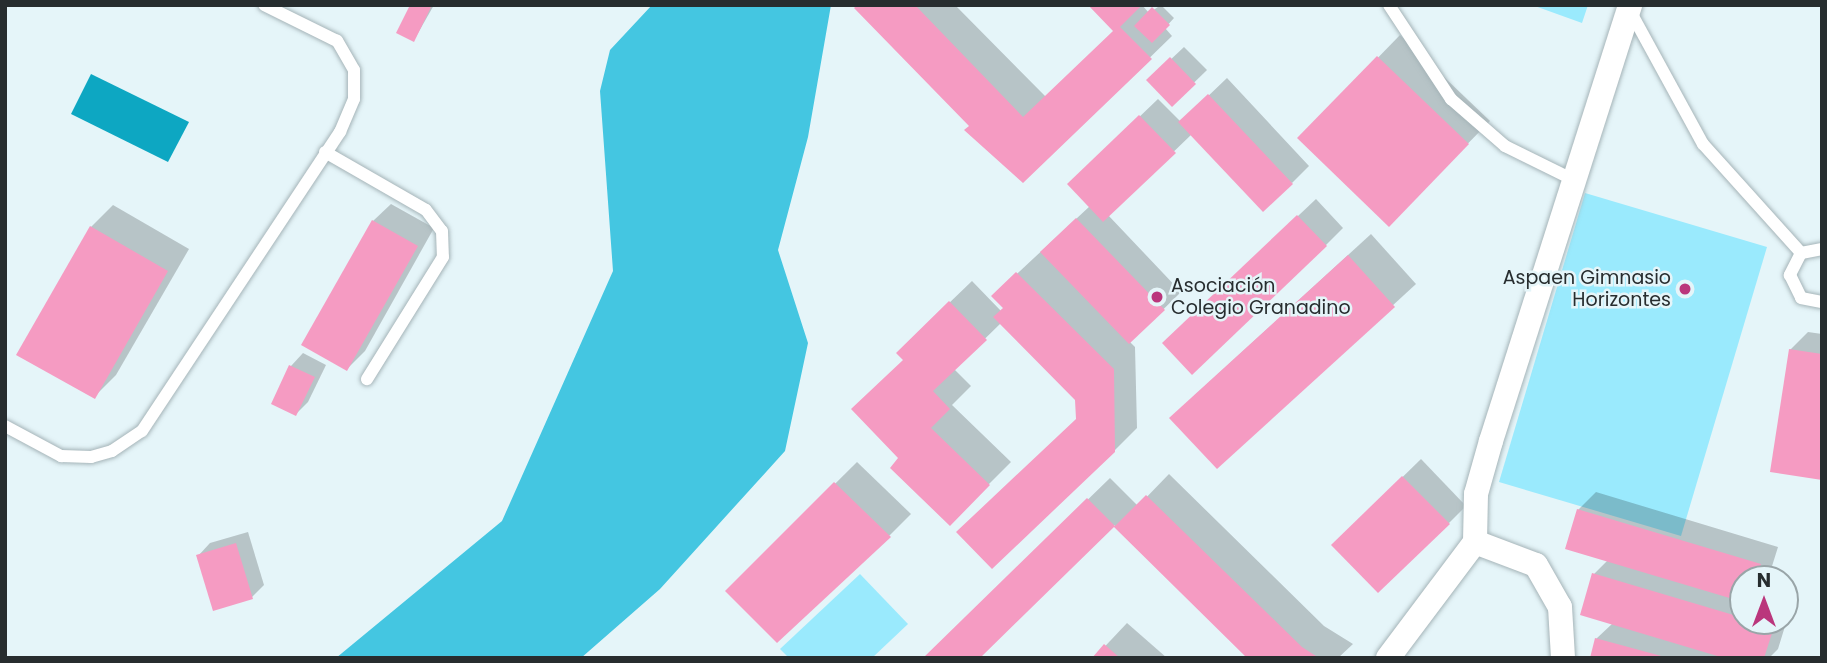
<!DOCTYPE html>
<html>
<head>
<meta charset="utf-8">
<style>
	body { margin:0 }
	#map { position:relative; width:1827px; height:663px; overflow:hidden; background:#e5f5f9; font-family:Poppins,sans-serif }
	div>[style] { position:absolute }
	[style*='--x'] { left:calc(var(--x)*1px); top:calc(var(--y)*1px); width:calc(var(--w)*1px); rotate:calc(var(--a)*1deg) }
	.green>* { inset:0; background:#9aeafd }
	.forest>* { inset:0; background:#44c6e1 }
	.water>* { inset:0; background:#0da7c2 }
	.shadow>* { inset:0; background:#0003 }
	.building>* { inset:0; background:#f59bc2 }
	.roads { filter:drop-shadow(0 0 2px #a5b4b8) drop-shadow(0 0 2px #a5b4b8) }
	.lane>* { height:12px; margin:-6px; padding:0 6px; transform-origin:6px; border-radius:6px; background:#fff }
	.street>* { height:24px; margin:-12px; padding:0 12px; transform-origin:12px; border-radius:12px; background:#fff }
	.dots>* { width:19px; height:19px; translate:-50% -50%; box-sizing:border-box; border:4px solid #e5f5f9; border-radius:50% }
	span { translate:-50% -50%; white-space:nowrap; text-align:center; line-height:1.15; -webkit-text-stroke:5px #e5f5f9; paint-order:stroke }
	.poi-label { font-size:19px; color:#272d2f }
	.right { translate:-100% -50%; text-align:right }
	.left { translate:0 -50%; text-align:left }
	.frame { position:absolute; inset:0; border:7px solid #272d2f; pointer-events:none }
	.north { position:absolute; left:1729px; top:565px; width:70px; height:70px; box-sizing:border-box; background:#e5f5f9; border:2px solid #99a5a8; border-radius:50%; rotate:0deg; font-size:19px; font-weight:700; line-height:28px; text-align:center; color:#272d2f }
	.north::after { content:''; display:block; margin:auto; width:24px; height:32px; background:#ba367c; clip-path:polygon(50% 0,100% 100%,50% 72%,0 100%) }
</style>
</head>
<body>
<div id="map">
	<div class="green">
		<i style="clip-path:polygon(1532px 5px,1588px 5px,1582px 23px)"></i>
		<i style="clip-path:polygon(1585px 193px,1767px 247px,1681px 536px,1499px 482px)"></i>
		<i style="clip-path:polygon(860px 574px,908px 624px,872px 658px,789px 658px,780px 649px)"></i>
	</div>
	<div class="forest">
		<i style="clip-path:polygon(652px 5px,831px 5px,808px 137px,778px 250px,808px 343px,785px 451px,660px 589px,581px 658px,336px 658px,502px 521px,613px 271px,600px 91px,610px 50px)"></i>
	</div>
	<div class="water">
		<i style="clip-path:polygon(91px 74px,189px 122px,168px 162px,71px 114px)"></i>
	</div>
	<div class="shadow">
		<i style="clip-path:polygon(412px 5px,434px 5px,414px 40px)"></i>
		<i style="clip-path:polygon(860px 5px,955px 5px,1046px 97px,1115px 31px,1090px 5px,1142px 5px,1149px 13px,1161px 5px,1174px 18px,1165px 28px,1172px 36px,1023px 181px)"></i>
		<i style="clip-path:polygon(1400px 35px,1490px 121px,1389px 224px,1300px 138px)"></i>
		<i style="clip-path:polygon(1184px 47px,1207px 70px,1172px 104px,1149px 80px)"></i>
		<i style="clip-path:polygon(1227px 78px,1309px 166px,1292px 183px,1192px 134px,1108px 215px,1181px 292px,1130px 342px,1135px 347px,1137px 428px,1114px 451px,1078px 419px,1077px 399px,1001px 323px,954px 369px,971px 386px,952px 405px,1011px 462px,950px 523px,901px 458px,905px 360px,920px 331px,972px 281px,1001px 311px,1005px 308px,993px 296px,1090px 206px,1087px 167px,1158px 99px,1181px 122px)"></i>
		<i style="clip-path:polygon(1316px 199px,1343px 228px,1326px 245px,1182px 326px)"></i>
		<i style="clip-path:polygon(391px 204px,434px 228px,365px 351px,347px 369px,373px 221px)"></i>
		<i style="clip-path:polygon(113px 205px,189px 249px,116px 375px,94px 397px,91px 227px)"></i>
		<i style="clip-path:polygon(1371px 234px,1416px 284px,1217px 467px,1194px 396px)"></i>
		<i style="clip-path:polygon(1808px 332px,1822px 334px,1822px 478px,1790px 350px)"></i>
		<i style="clip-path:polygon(303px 353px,326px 365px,308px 402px,296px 414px,273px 403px,291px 366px)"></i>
		<i style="clip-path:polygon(1421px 459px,1466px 506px,1449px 523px,1333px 545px)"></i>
		<i style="clip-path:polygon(857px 462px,911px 514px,889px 536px,727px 591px)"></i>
		<i style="clip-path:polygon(1169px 474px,1324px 626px,1353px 644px,1338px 658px,1249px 658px,1114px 525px,977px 658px,925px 658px,1110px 478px,1138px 506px)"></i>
		<i style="clip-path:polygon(1596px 492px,1778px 547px,1768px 579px,1743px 579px,1743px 621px,1785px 621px,1785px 608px,1790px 610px,1778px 649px,1769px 658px,1591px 658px,1596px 639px,1613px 623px,1594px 574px,1608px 560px,1578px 510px)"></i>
		<i style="clip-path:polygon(248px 532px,264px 585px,252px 597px,198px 556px,210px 543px)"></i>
		<i style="clip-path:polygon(1127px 623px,1167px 658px,1094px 658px)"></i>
	</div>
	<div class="building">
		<i style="clip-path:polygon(410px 5px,432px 5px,414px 42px,396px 33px)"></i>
		<i style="clip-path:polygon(857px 5px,915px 5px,1023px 117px,1113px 31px,1088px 5px,1142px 5px,1120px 27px,1152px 59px,1023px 183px,964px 130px,969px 126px,854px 8px)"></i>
		<i style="clip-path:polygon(1152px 7px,1170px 25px,1152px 43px,1134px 26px)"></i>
		<i style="clip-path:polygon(1377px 56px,1469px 144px,1389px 227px,1297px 138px)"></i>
		<i style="clip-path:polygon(1170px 57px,1196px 84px,1172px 107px,1146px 80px)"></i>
		<i style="clip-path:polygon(1208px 94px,1293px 184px,1263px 212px,1178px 122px)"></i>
		<i style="clip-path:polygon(1139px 115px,1176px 153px,1103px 222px,1067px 184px)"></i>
		<i style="clip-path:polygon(1297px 215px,1327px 246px,1192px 375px,1162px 343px)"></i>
		<i style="clip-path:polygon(1076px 218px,1165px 310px,1129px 344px,1040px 252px)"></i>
		<i style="clip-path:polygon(372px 220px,418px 246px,347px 371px,301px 345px)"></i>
		<i style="clip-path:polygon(90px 226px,168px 271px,95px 399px,16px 355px)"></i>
		<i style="clip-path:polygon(1348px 255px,1395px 307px,1217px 469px,1169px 418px)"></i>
		<i style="clip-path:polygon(1016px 272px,1114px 369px,1115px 452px,992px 569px,956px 532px,1076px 419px,1075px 400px,993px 317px,1003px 308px,991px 296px)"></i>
		<i style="clip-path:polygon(949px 301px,987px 340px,933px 391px,950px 409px,931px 428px,990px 485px,950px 526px,890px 468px,898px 458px,851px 409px,903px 360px,896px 353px)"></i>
		<i style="clip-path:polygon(1789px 349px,1822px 354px,1822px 480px,1770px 472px)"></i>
		<i style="clip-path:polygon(289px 365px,315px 377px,296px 416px,271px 404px)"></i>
		<i style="clip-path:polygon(1402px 476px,1450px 524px,1378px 593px,1331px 545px)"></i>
		<i style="clip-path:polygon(834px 482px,891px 537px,777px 643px,725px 591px)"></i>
		<i style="clip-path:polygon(1146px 495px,1302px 647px,1319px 658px,1247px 658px,1114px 527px,980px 658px,923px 658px,1087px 498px,1115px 526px)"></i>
		<i style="clip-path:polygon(1577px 509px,1761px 564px,1757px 579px,1743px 579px,1743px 602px,1565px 549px)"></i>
		<i style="clip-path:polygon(236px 543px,253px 599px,213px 611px,196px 555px)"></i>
		<i style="clip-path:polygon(1592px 573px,1774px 627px,1764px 658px,1724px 658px,1580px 615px)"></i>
		<i style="clip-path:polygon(1595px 638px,1665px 657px,1665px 658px,1590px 658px)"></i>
		<i style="clip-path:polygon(1104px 644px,1120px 658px,1092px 658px)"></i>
	</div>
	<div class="roads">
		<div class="lane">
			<i style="--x:1389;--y:5;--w:113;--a:56.6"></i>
			<i style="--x:1451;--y:99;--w:72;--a:41"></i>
			<i style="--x:1505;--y:146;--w:75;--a:26.2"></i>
			<i style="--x:1629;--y:9;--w:154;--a:61.3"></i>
			<i style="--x:1703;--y:144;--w:147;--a:48"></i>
			<i style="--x:325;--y:152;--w:116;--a:29.9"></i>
			<i style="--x:426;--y:210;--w:26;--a:53"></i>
			<i style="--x:442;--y:231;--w:26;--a:88"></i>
			<i style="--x:443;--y:257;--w:144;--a:121.9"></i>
			<i style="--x:1822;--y:249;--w:21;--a:169"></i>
			<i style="--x:1801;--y:253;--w:25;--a:117"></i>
			<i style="--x:1790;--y:275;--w:25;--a:64"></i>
			<i style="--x:1801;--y:298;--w:21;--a:11"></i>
			<i style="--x:5;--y:426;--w:64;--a:28.2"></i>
			<i style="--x:61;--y:456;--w:30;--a:2"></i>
			<i style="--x:91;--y:457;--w:22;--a:-16"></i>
			<i style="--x:112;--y:451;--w:36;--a:-34"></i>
			<i style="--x:142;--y:431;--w:359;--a:-56.5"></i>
			<i style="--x:340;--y:132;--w:36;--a:-67"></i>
			<i style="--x:354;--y:99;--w:29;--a:-90"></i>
			<i style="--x:354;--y:70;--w:34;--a:-120"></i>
			<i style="--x:337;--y:41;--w:81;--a:-153.7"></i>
		</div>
		<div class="street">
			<i style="--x:1475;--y:542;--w:48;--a:-88.8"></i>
			<i style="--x:1476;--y:494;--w:55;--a:-74.2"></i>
			<i style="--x:1491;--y:441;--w:458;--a:-72.3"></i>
			<i style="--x:1388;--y:658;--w:145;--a:-53.1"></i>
			<i style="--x:1475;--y:542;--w:65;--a:20.7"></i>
			<i style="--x:1536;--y:565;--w:48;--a:60.3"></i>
			<i style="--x:1560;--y:607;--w:51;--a:86.6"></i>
		</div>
	</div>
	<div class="dots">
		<i style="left:1685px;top:289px;background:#ba367c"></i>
		<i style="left:1157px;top:297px;background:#ba367c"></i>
	</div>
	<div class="poi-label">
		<span class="right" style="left:1671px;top:289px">Aspaen Gimnasio<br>Horizontes</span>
		<span class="left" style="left:1171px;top:297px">Asociación<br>Colegio Granadino</span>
	</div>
	<div class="frame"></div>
	<div class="north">N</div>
</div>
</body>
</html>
